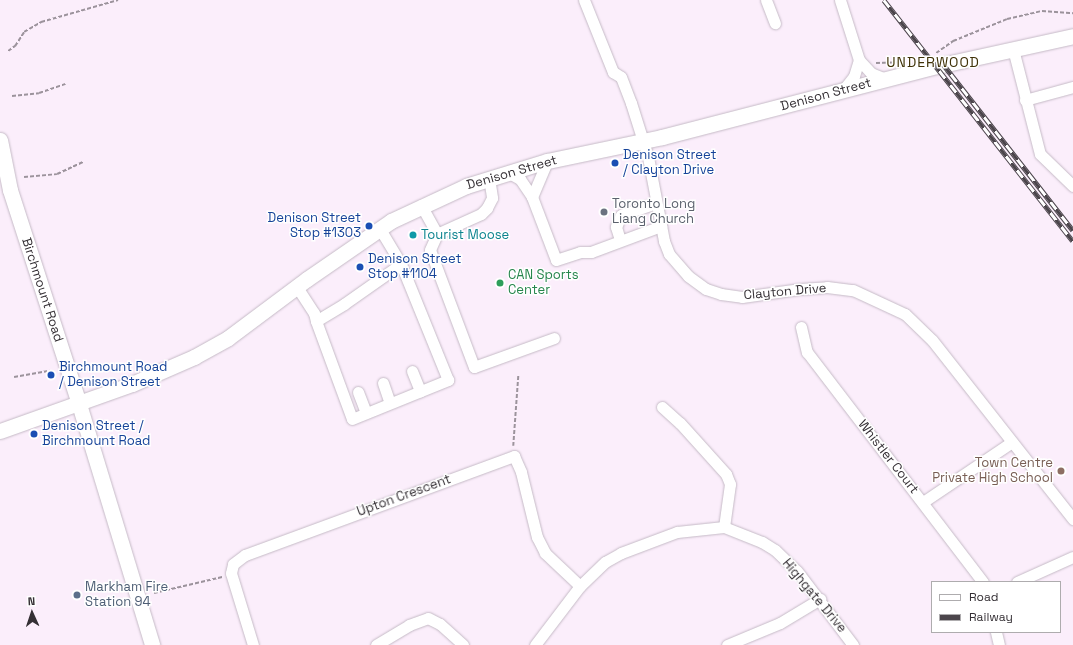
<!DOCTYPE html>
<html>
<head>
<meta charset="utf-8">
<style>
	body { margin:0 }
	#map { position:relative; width:1073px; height:645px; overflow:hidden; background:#fbeefb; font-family:"Space Grotesk",sans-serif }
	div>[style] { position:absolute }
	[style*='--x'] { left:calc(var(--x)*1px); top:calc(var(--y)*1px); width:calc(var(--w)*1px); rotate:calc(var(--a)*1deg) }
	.path>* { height:1.5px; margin-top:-0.75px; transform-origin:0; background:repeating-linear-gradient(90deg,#9c939c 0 4px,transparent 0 6px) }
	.roads { filter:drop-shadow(0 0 1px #c5bac6) drop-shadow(0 0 1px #c5bac6) }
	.minor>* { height:11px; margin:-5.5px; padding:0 5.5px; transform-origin:5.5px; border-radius:5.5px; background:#fff }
	.major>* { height:15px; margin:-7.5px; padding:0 7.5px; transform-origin:7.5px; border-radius:7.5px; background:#fff }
	.rail>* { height:4.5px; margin-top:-2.25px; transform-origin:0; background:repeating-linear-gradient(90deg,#fff 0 9px,#4b454b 0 18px); box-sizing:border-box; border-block:1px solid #4b454b }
	.dots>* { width:11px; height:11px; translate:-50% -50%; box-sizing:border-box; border:2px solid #fff; border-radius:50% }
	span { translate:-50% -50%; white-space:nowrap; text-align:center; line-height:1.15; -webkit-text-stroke:3px #fff; paint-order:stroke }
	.street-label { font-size:13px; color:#342f34 }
	.transit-label { font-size:13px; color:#164399 }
	.left { translate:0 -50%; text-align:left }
	.right { translate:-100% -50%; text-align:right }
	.worship-label { font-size:13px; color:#5b616d }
	.culture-label { font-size:13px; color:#0d838f }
	.leisure-label { font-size:13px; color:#27864d }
	.education-label { font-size:13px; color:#785e54 }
	.service-label { font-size:13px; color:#4e5e75 }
	.neighbourhood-label { font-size:14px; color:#3f3107; letter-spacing:1px }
	.legend { position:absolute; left:931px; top:581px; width:130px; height:52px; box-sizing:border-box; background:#fff; border:1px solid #aeacae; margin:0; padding:5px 7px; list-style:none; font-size:12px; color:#342f34 }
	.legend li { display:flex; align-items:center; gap:8px; height:20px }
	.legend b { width:20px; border:1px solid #aeacae }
	.north { position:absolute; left:12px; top:593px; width:40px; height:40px; -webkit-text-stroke:3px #fff; paint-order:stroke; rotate:357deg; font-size:11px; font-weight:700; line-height:16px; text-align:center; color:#342f34 }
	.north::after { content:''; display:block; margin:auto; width:14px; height:18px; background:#342f34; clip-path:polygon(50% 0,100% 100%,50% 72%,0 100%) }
</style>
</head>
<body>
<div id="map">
	<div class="path">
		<i style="--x:8;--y:51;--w:9;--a:-36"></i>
		<i style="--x:15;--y:46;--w:17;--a:-57"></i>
		<i style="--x:24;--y:32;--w:20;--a:-30"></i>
		<i style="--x:41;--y:22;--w:80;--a:-15.9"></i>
		<i style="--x:936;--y:53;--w:21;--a:-35"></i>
		<i style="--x:953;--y:41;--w:58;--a:-22.2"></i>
		<i style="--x:1007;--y:19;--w:36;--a:-13"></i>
		<i style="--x:1042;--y:11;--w:31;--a:4"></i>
		<i style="--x:876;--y:63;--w:24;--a:-2"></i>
		<i style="--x:12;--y:96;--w:27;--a:-6"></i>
		<i style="--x:39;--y:93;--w:28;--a:-19"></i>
		<i style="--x:24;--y:177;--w:33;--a:-5"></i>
		<i style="--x:57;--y:174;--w:29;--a:-25"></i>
		<i style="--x:14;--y:377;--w:36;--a:-10"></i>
		<i style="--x:513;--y:446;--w:70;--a:-85.9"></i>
		<i style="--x:154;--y:593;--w:70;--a:-13.2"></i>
	</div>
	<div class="roads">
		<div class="minor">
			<i style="--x:584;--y:0;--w:78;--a:68.1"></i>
			<i style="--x:613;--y:72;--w:9;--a:32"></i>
			<i style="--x:621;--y:77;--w:28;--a:69"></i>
			<i style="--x:631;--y:103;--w:57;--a:72.5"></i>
			<i style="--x:648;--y:157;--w:86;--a:79.2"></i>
			<i style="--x:664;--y:241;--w:14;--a:69"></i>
			<i style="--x:669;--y:254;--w:29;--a:49"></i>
			<i style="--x:688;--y:276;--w:22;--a:36"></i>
			<i style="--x:706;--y:289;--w:16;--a:18"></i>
			<i style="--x:721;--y:294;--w:21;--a:8"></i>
			<i style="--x:742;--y:297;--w:59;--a:-7.9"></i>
			<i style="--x:800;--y:289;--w:27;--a:-4"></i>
			<i style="--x:827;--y:287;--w:26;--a:7"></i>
			<i style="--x:853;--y:290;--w:57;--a:24.8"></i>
			<i style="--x:905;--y:314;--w:37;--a:44"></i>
			<i style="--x:932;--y:340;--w:228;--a:51.8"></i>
			<i style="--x:766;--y:0;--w:25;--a:69"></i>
			<i style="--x:840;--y:0;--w:63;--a:72.4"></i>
			<i style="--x:859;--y:60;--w:18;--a:47"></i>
			<i style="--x:871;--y:73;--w:16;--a:22"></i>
			<i style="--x:1013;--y:49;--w:108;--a:75.6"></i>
			<i style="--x:1040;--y:154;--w:46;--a:44.1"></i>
			<i style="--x:844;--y:89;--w:16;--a:-52"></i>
			<i style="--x:854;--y:76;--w:17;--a:-73"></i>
			<i style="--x:1025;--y:100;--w:50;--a:-15.2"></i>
			<i style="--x:507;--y:172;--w:15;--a:28"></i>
			<i style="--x:520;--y:179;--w:22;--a:56"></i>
			<i style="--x:532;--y:197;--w:67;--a:69.1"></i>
			<i style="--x:556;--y:260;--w:25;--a:-18"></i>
			<i style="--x:580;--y:252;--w:11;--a:0"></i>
			<i style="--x:591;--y:252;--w:75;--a:-20.4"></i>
			<i style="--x:489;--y:178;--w:20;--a:81"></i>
			<i style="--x:492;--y:198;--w:11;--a:117"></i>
			<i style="--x:487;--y:208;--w:8;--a:135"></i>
			<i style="--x:481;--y:214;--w:48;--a:155.6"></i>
			<i style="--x:437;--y:234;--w:17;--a:114"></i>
			<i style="--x:430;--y:250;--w:125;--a:69.4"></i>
			<i style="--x:474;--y:367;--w:85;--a:-19.9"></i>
			<i style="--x:532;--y:197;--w:39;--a:-67"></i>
			<i style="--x:421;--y:205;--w:33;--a:61"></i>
			<i style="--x:620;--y:240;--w:14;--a:-107"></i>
			<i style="--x:616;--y:227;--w:13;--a:-67"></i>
			<i style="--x:621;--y:215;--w:37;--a:-19"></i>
			<i style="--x:297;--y:287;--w:31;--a:57"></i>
			<i style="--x:314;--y:313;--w:8;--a:76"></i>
			<i style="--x:316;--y:321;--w:33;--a:-31"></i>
			<i style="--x:344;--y:304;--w:70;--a:-35.1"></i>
			<i style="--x:401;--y:264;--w:41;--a:-121"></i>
			<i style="--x:316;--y:321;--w:104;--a:69.8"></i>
			<i style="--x:352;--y:419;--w:104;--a:-22.1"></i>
			<i style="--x:448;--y:380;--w:125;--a:-112.1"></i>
			<i style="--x:801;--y:327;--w:26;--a:77"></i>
			<i style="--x:807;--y:352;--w:290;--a:52.6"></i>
			<i style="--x:412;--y:371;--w:22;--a:68"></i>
			<i style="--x:383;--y:383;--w:21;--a:71"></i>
			<i style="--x:358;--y:392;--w:22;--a:69"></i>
			<i style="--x:662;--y:407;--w:24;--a:42"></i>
			<i style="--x:680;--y:423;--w:69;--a:48"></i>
			<i style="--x:726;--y:474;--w:11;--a:68"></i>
			<i style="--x:730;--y:484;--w:43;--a:97.9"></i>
			<i style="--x:923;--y:502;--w:107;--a:-34"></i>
			<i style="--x:1017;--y:582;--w:61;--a:-24.1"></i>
			<i style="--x:996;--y:632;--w:13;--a:77"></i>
			<i style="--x:253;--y:645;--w:75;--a:-107"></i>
			<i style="--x:231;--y:573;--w:9;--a:-77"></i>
			<i style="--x:233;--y:564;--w:15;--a:-37"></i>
			<i style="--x:245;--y:555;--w:287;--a:-20.2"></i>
			<i style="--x:514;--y:456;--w:17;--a:66"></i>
			<i style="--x:521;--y:472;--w:67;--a:76.2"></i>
			<i style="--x:537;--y:537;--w:18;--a:63"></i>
			<i style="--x:545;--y:553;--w:48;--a:43.3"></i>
			<i style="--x:376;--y:645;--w:39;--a:-31"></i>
			<i style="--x:409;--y:625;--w:20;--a:-20"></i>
			<i style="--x:428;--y:618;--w:13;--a:27"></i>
			<i style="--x:440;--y:624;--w:31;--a:42"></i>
			<i style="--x:535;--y:645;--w:74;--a:-52.7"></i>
			<i style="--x:580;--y:586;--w:35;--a:-44"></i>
			<i style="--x:605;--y:562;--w:18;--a:-29"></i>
			<i style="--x:621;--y:553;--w:60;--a:-20.6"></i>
			<i style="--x:677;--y:532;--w:47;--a:-6.1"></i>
			<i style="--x:724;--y:527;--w:41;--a:21.5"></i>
			<i style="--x:762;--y:542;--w:15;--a:32"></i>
			<i style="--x:775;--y:550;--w:30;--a:44"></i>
			<i style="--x:797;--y:571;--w:93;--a:52.9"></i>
			<i style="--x:727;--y:645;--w:57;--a:-22.5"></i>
			<i style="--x:780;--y:623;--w:47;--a:-31"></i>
		</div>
		<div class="major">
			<i style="--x:0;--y:140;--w:51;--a:78.7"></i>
			<i style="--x:10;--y:190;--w:225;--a:72.1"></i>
			<i style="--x:79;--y:404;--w:252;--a:73.1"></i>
			<i style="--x:0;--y:431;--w:140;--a:-19.6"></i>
			<i style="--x:132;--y:384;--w:68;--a:-23.5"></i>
			<i style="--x:194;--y:357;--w:39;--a:-29"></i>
			<i style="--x:228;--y:338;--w:99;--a:-36.8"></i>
			<i style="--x:307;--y:279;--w:102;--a:-34.6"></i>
			<i style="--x:391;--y:221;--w:83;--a:-25"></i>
			<i style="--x:466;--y:186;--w:85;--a:-17.2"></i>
			<i style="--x:547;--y:161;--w:117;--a:-11.8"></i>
			<i style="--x:662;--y:137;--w:284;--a:-14.5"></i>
			<i style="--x:937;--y:66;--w:139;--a:-12.4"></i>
		</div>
	</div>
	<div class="rail">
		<i style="--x:884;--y:0;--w:306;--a:51.9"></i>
		<i style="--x:940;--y:60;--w:216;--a:52"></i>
	</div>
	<div class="dots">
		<i style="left:615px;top:163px;background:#1a4fb4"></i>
		<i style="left:604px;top:212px;background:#6b7280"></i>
		<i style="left:369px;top:226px;background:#1a4fb4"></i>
		<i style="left:413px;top:235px;background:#0f9aa8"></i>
		<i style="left:360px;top:267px;background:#1a4fb4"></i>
		<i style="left:500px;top:283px;background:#2e9e5b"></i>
		<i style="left:51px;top:375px;background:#1a4fb4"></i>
		<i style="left:34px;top:434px;background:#1a4fb4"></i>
		<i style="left:1061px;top:471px;background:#8d6e63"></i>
		<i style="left:77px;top:595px;background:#5c6f8a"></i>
	</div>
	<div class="street-label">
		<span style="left:826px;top:95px;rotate:-15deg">Denison Street</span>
		<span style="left:512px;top:173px;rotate:-16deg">Denison Street</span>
		<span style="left:42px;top:290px;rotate:72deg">Birchmount Road</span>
		<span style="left:785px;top:292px;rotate:-5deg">Clayton Drive</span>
		<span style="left:888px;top:457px;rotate:52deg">Whistler Court</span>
		<span style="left:404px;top:496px;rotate:-20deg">Upton Crescent</span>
		<span style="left:814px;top:596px;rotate:50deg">Highgate Drive</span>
	</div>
	<div class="transit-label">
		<span class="left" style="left:623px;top:163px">Denison Street<br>/ Clayton Drive</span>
		<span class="right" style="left:361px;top:226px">Denison Street<br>Stop #1303</span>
		<span class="left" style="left:368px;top:267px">Denison Street<br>Stop #1104</span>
		<span class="left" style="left:59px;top:375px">Birchmount Road<br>/ Denison Street</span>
		<span class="left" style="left:42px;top:434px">Denison Street /<br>Birchmount Road</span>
	</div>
	<div class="worship-label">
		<span class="left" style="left:612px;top:212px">Toronto Long<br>Liang Church</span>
	</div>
	<div class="culture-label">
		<span class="left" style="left:421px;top:235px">Tourist Moose</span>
	</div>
	<div class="leisure-label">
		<span class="left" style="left:508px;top:283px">CAN Sports<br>Center</span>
	</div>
	<div class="education-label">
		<span class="right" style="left:1053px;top:471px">Town Centre<br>Private High School</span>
	</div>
	<div class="service-label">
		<span class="left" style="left:85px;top:595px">Markham Fire<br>Station 94</span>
	</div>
	<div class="neighbourhood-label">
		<span style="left:933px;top:62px">UNDERWOOD</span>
	</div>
	<ul class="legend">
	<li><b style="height:5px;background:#fff"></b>Road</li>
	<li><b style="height:5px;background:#4b454b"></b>Railway</li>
	</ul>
	<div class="north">N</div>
</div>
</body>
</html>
